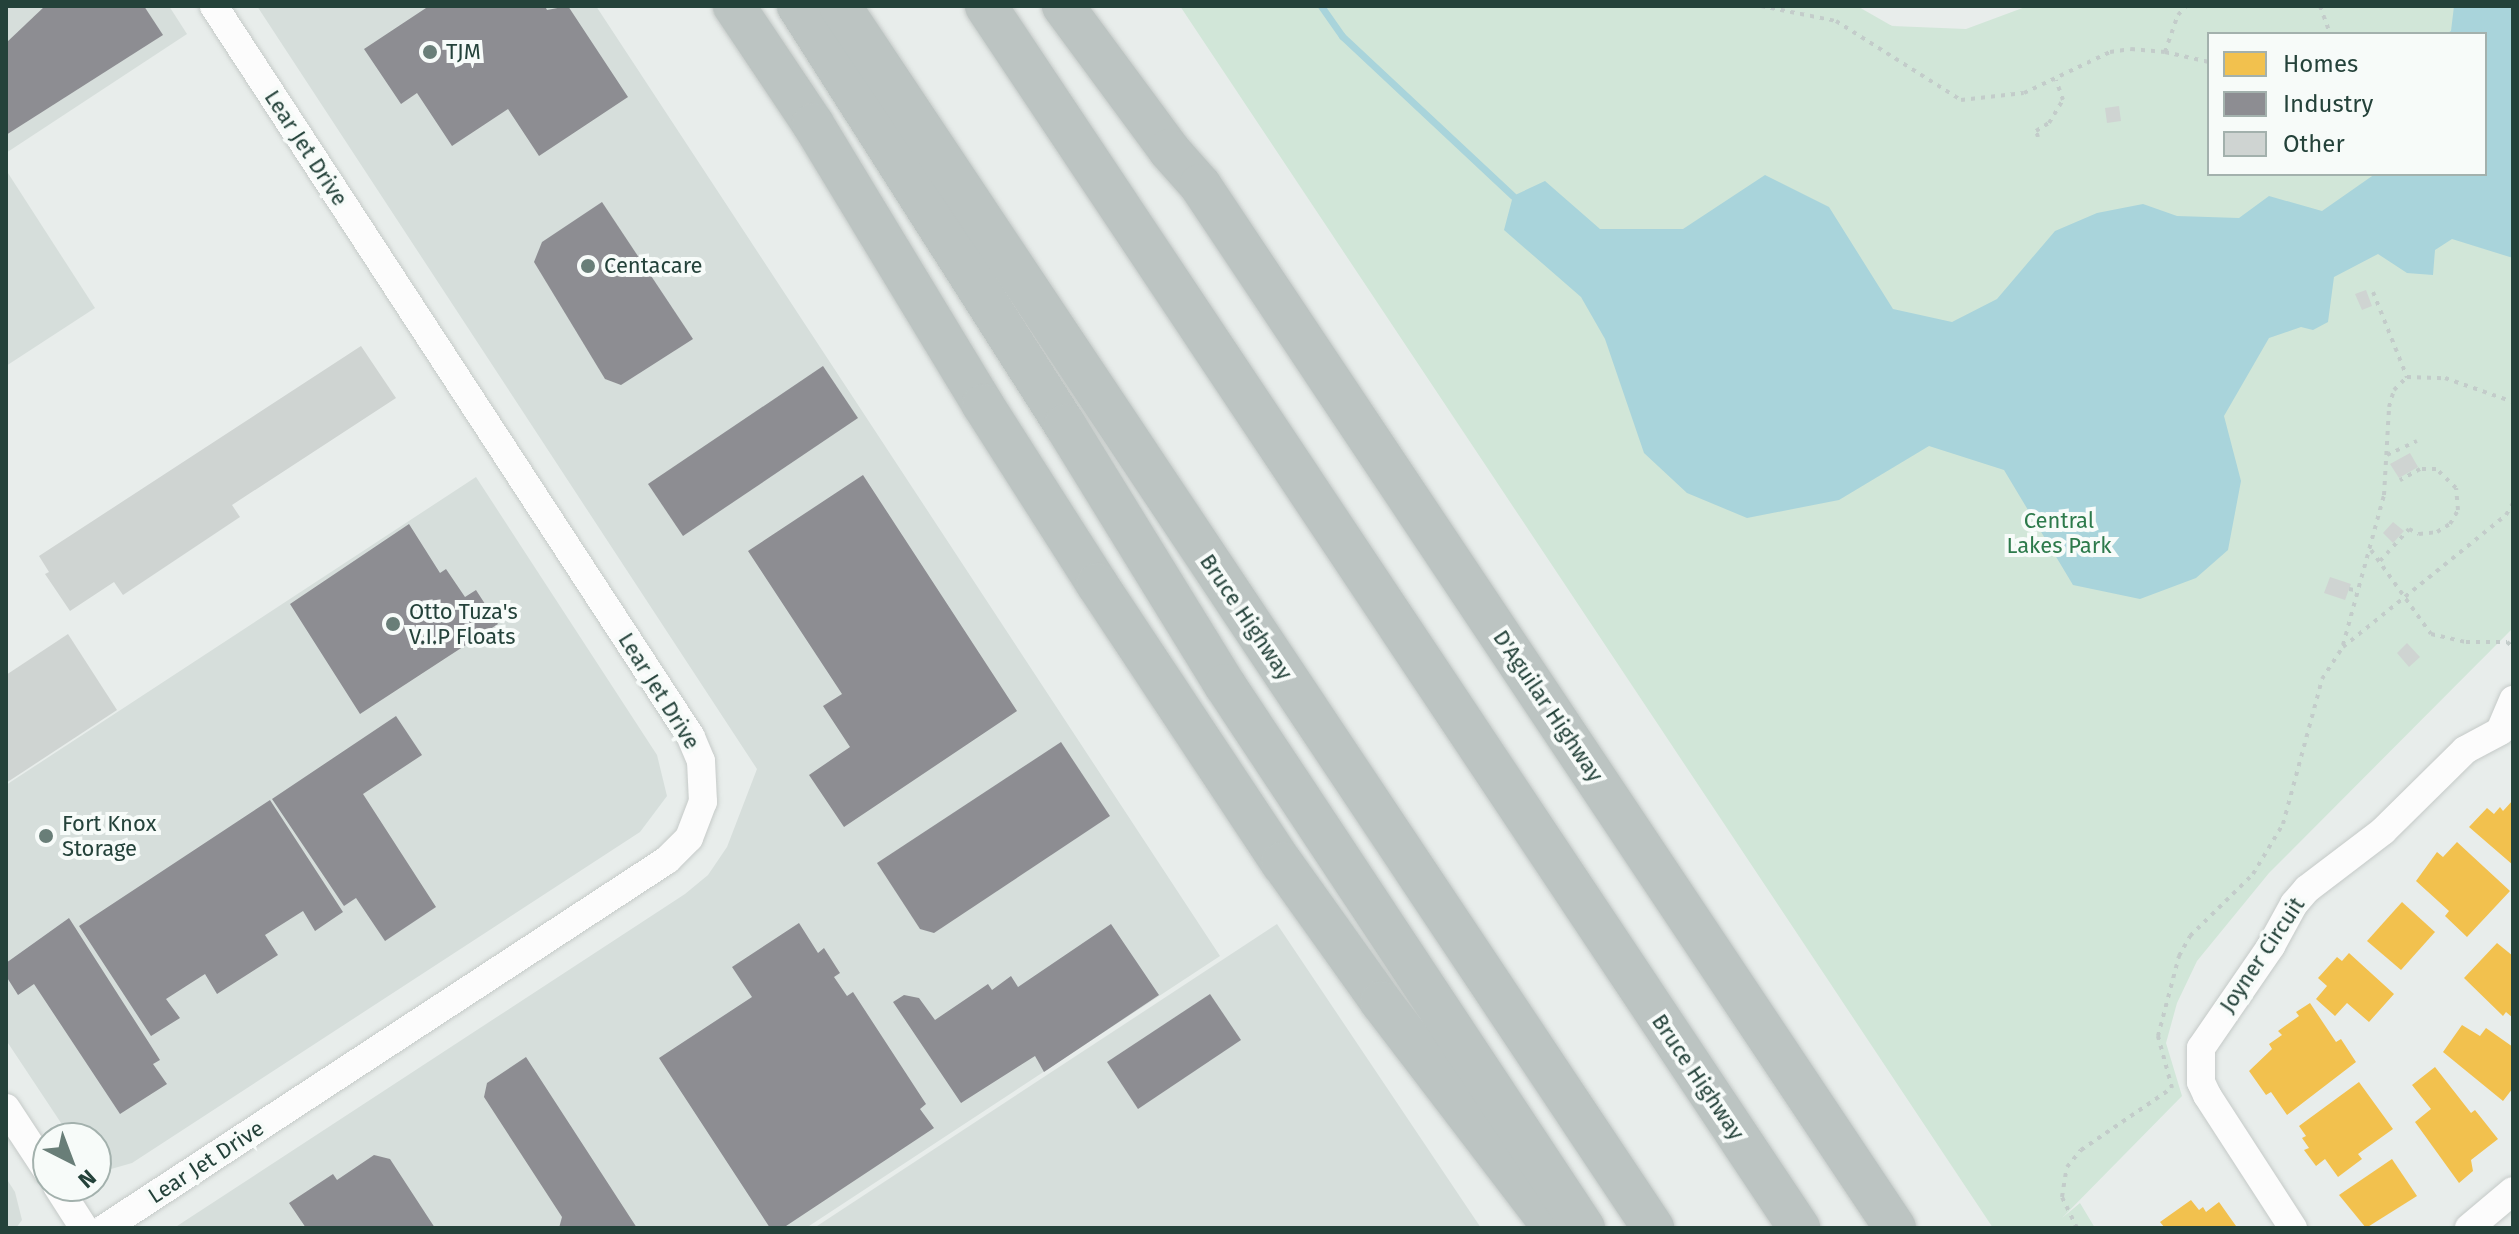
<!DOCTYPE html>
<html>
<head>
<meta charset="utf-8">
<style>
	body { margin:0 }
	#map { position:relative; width:2519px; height:1234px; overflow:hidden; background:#e8edeb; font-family:"Fira Sans",sans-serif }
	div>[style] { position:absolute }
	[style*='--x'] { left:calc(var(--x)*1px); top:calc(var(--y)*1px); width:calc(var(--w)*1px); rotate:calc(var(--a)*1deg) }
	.built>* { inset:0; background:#d6dedb }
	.green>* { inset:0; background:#d1e6d8 }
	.water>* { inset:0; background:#a9d4db }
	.homes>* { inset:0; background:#f2c14e }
	.industry>* { inset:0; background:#8d8d92 }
	.stream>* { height:7px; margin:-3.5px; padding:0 3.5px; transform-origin:3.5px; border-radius:3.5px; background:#a9d4db }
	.building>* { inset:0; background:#cfd4d2 }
	.path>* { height:4px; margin-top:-2px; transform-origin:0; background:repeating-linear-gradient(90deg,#c3ccca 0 4px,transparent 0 10px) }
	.roads { filter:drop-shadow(0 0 2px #c5cac8) drop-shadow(0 0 2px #c5cac8) }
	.minor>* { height:28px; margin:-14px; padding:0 14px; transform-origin:14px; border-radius:14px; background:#fcfcfc }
	.highway>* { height:42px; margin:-21px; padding:0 21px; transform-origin:21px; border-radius:21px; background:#bcc4c2 }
	.dots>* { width:22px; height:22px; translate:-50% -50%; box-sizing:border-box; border:4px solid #f7fbf9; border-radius:50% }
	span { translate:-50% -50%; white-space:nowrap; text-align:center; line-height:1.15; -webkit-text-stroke:8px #f7fbf9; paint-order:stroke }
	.poi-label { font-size:22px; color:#24423a }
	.left { translate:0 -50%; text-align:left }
	.street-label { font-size:22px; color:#24423a }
	.park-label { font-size:22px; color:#2d7a4b }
	.frame { position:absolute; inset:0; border:8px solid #24423a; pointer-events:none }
	.legend { position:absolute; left:2207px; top:32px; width:280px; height:144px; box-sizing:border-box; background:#f7fbf9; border:2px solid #a3b1ad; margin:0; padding:10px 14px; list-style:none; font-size:24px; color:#24423a }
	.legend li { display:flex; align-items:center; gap:16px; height:40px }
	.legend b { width:40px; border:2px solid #a3b1ad }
	.north { position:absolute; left:32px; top:1122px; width:80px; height:80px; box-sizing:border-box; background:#f7fbf9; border:2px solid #a3b1ad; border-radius:50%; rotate:138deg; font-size:22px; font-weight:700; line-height:32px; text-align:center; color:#24423a }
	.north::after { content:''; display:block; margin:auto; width:28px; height:36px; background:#697e78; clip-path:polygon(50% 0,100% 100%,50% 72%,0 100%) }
</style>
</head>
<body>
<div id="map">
	<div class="built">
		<i style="clip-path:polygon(6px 6px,169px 6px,187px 34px,6px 153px)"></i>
		<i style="clip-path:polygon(257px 6px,596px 6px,1220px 956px,806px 1228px,174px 1228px,685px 894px,708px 875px,727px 847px,757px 769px)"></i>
		<i style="clip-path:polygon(6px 170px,95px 308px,6px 366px)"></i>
		<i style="clip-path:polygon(476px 477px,657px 755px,667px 796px,640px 832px,132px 1163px,104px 1171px,96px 1166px,96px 1138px,71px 1138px,6px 1040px,6px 785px)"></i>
		<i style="clip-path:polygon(1277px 924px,1481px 1228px,814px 1228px)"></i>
		<i style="clip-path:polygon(6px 1178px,15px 1192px,22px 1220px,16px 1228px,6px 1228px)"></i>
	</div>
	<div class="green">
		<i style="clip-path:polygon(evenodd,1180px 6px,1857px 6px,1892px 26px,1966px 29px,2028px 6px,2513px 6px,2513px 628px,2269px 873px,2197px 961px,2177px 1003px,2166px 1043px,2182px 1096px,2062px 1218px,2080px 1203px,2095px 1228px,1993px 1228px,1180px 6px,2209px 34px,2485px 34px,2485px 174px,2209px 174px,2209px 34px)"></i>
	</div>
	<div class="water">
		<i style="clip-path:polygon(2454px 6px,2513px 6px,2513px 258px,2452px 239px,2435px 250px,2433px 275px,2407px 273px,2378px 254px,2334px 277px,2328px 322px,2313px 330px,2301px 327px,2269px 338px,2224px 416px,2241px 481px,2228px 550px,2196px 578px,2140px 599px,2073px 585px,2004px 470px,1929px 446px,1839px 500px,1747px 518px,1687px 493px,1644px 453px,1605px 339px,1581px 297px,1504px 230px,1513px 196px,1545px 181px,1600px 229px,1683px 229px,1765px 175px,1829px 207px,1893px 309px,1952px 322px,1997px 299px,2055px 231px,2097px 213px,2143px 204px,2177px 216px,2239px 218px,2269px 196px,2322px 211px,2375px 174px,2485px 174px,2485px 34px,2446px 34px,2451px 31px)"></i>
	</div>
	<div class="homes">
		<i style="clip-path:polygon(2513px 800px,2513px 865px,2469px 827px,2487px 808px,2494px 814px,2500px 807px,2503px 811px)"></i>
		<i style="clip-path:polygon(2457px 842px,2510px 891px,2467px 937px,2445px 916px,2449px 911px,2416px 881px,2437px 852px,2443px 857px)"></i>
		<i style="clip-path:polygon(2402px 902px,2435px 932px,2401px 970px,2367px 941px)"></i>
		<i style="clip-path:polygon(2497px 943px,2513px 956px,2513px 1018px,2506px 1012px,2503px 1016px,2464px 978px)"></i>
		<i style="clip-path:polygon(2349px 953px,2394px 994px,2369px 1022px,2347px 1003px,2335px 1016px,2316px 999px,2327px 986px,2318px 978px,2337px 957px,2342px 961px)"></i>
		<i style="clip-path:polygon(2310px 1003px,2336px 1042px,2341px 1039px,2356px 1062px,2287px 1115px,2271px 1092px,2266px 1095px,2249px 1071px,2272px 1049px,2269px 1044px,2282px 1035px,2278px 1031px,2299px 1016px,2296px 1012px)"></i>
		<i style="clip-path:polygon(2462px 1025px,2480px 1036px,2486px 1028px,2513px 1047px,2513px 1088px,2503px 1101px,2443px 1052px)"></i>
		<i style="clip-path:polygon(2435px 1067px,2471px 1113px,2475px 1110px,2498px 1139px,2471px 1160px,2473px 1171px,2459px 1183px,2415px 1122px,2431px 1109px,2412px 1085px)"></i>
		<i style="clip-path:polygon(2359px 1082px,2393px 1129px,2358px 1154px,2362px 1159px,2338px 1177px,2325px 1159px,2316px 1166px,2304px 1150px,2309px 1148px,2302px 1138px,2306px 1136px,2299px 1126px)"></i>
		<i style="clip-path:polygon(2392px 1159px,2417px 1196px,2366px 1228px,2339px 1195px)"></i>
		<i style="clip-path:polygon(2191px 1200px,2199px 1210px,2203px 1207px,2206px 1212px,2219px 1202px,2236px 1226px,2165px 1228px,2160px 1222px)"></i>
	</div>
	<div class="industry">
		<i style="clip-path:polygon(45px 6px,144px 6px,163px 35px,6px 135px,6px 43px)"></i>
		<i style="clip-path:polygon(429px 6px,545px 6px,547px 10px,568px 6px,628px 97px,539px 156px,508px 109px,452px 146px,417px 93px,401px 104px,364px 49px)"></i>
		<i style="clip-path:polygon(602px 202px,693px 339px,621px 385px,605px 379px,534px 262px,542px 242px)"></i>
		<i style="clip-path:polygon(823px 366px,858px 418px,683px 536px,648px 484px)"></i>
		<i style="clip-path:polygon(863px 475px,1017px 711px,844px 827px,809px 775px,850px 747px,823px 706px,842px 694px,748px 551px)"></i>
		<i style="clip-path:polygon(409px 524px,440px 573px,446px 569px,465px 597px,476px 590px,498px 624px,360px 714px,290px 604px)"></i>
		<i style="clip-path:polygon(396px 716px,422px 755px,363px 794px,436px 907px,385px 941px,356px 898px,344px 906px,272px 799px)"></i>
		<i style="clip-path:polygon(1061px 742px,1110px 816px,934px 933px,920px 929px,877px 863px)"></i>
		<i style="clip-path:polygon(270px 800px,343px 912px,315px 931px,303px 911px,265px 935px,278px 955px,217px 994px,205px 974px,166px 999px,180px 1018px,151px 1036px,79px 926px)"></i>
		<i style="clip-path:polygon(69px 918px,160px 1060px,153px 1064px,167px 1084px,120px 1114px,34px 984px,18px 995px,6px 976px,6px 963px)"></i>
		<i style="clip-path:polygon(799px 923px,818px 953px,824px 948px,840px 973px,834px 977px,847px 996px,853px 992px,926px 1104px,920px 1109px,934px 1128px,783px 1228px,770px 1228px,659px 1058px,752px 997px,732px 967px)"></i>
		<i style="clip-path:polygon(1111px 924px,1159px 995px,1044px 1072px,1035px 1056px,961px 1103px,893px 1002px,904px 995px,919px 998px,935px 1020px,988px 984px,992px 990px,1011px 976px,1018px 987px)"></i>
		<i style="clip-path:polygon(1210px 994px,1241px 1040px,1138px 1109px,1107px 1062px)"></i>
		<i style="clip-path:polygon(526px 1057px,637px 1228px,559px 1228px,562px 1217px,484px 1097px,487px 1083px)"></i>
		<i style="clip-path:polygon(374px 1155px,390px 1159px,435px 1228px,306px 1228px,289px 1203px,333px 1174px,337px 1180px)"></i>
	</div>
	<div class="stream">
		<i style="--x:1321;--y:6;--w:37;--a:55"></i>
		<i style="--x:1342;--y:36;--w:234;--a:43.1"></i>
	</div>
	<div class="building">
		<i style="clip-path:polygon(2119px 106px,2121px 121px,2107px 123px,2105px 108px)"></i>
		<i style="clip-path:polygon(2366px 290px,2372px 306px,2362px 310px,2355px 294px)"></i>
		<i style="clip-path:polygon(361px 346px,396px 398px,232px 505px,240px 517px,123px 595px,114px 582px,70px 611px,45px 574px,49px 572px,39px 556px)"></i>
		<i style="clip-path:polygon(2410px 453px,2418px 467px,2399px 478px,2390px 464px)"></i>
		<i style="clip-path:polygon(2393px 522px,2404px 531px,2393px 543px,2383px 533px)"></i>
		<i style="clip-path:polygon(2330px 577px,2351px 584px,2345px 600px,2324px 593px)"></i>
		<i style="clip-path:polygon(68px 634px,117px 710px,6px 783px,6px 675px)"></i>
		<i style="clip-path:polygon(2407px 643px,2420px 657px,2409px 667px,2397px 653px)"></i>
	</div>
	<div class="path">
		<i style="--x:1761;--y:6;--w:76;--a:11.3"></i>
		<i style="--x:1836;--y:21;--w:148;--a:32.3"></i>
		<i style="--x:1961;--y:100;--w:63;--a:-6.3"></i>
		<i style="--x:2024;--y:93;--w:95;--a:-25.5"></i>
		<i style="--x:2110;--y:52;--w:21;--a:-8"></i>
		<i style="--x:2131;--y:49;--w:34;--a:5"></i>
		<i style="--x:2165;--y:52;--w:45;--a:12.8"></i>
		<i style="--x:2320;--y:6;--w:30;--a:70"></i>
		<i style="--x:2165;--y:52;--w:39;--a:-71"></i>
		<i style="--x:2178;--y:15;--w:12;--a:-48"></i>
		<i style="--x:2038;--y:137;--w:6;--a:-108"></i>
		<i style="--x:2036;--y:131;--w:15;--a:-32"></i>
		<i style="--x:2049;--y:123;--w:27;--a:-59"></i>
		<i style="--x:2063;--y:100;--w:21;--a:-109"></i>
		<i style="--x:2373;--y:292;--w:92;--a:68.2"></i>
		<i style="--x:2387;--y:455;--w:33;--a:-25"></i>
		<i style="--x:2371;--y:550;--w:103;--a:54.5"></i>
		<i style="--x:2431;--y:634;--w:36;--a:13"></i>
		<i style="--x:2466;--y:642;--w:41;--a:0"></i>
		<i style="--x:2507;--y:642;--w:8;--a:40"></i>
		<i style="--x:2380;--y:561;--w:43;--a:-47.8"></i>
		<i style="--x:2409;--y:529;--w:11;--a:27"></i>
		<i style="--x:2419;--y:534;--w:18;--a:-6"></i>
		<i style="--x:2437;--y:532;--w:15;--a:-32"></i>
		<i style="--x:2450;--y:524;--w:16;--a:-60"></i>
		<i style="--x:2458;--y:510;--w:22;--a:-95"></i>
		<i style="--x:2456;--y:488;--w:28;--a:-136"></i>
		<i style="--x:2436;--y:469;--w:16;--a:180"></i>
		<i style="--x:2420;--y:469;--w:23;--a:151"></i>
		<i style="--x:2349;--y:589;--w:10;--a:11"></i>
		<i style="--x:2343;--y:645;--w:156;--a:-74.7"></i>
		<i style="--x:2384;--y:495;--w:88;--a:-86.7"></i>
		<i style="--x:2389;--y:407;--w:18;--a:-74"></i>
		<i style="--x:2394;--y:390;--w:18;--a:-45"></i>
		<i style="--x:2407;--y:377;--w:38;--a:2"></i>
		<i style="--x:2445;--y:378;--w:72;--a:19.4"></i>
		<i style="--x:2077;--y:1228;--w:34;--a:-116"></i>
		<i style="--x:2062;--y:1197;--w:30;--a:-81"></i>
		<i style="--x:2067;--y:1167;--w:22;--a:-51"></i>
		<i style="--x:2081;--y:1150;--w:110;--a:-34.3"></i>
		<i style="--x:2172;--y:1088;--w:54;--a:-105.1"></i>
		<i style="--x:2158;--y:1036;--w:83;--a:-75.3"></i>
		<i style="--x:2179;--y:956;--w:23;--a:-61"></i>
		<i style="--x:2190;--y:936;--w:88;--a:-44.5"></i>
		<i style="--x:2253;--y:874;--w:58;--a:-59"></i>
		<i style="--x:2283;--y:824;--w:150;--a:-74.9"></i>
		<i style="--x:2322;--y:679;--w:38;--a:-57"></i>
		<i style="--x:2343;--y:647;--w:210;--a:-39"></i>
		<i style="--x:2506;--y:515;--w:14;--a:-60"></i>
	</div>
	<div class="roads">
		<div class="minor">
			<i style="--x:6;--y:1108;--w:77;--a:56.7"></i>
			<i style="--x:57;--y:1186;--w:50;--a:57.3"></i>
			<i style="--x:105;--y:1228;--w:672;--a:-33.22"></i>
			<i style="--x:667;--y:860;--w:31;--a:-45"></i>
			<i style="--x:689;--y:838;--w:39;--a:-69"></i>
			<i style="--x:703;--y:802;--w:41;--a:-92.8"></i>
			<i style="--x:701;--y:761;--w:26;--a:-113"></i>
			<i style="--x:691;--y:737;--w:873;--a:-123.13"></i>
			<i style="--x:2293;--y:1228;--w:158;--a:-122.9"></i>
			<i style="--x:2207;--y:1095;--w:14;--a:-115"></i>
			<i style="--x:2201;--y:1082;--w:34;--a:-90"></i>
			<i style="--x:2201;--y:1048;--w:124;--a:-55.5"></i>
			<i style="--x:2271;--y:946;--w:48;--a:-61.3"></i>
			<i style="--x:2294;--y:904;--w:20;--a:-49"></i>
			<i style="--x:2307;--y:889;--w:96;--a:-37.3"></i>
			<i style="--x:2383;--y:831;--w:115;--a:-44.6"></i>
			<i style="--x:2465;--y:750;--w:40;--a:-28"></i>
			<i style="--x:2500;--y:731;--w:34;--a:-67"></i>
			<i style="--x:2469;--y:1228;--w:57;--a:-40.1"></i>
		</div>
		<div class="highway">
			<i style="--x:734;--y:6;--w:142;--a:56.2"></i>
			<i style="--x:813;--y:124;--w:328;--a:58.8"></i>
			<i style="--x:983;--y:405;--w:212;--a:57.5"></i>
			<i style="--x:1097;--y:584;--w:335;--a:56.5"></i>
			<i style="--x:1282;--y:863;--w:171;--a:54.5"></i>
			<i style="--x:1381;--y:1002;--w:285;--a:52.6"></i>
			<i style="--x:798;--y:6;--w:497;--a:57.5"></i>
			<i style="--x:1065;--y:425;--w:305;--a:58.4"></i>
			<i style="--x:1225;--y:685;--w:651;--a:56.53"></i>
			<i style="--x:840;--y:6;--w:1468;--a:56.36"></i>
			<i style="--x:986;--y:6;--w:1468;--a:56.36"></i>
			<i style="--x:1063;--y:6;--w:179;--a:53.6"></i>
			<i style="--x:1169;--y:150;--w:47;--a:48.5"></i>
			<i style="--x:1200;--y:185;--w:1253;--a:56.32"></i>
		</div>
	</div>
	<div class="dots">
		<i style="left:430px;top:52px;background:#697e78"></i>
		<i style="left:588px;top:266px;background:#697e78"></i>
		<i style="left:393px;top:624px;background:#697e78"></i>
		<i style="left:46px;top:836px;background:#697e78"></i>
	</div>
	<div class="poi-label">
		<span class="left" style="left:446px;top:52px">TJM</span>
		<span class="left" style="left:604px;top:266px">Centacare</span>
		<span class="left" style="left:409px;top:624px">Otto Tuza's<br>V.I.P Floats</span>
		<span class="left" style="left:62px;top:836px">Fort Knox<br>Storage</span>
	</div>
	<div class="street-label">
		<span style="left:306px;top:148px;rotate:57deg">Lear Jet Drive</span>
		<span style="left:1246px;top:617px;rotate:56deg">Bruce Highway</span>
		<span style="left:659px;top:691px;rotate:58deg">Lear Jet Drive</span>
		<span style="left:1548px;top:706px;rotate:56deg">D'Aguilar Highway</span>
		<span style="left:2262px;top:955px;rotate:-56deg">Joyner Circuit</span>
		<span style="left:1698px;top:1077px;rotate:56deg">Bruce Highway</span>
		<span style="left:206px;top:1162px;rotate:-33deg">Lear Jet Drive</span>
	</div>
	<div class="park-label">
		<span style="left:2059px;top:533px">Central<br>Lakes Park</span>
	</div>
	<div class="frame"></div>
	<ul class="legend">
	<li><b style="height:22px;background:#f2c14e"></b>Homes</li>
	<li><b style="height:22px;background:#8d8d92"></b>Industry</li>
	<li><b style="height:22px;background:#cfd4d2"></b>Other</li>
	</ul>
	<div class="north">N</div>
</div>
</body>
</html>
